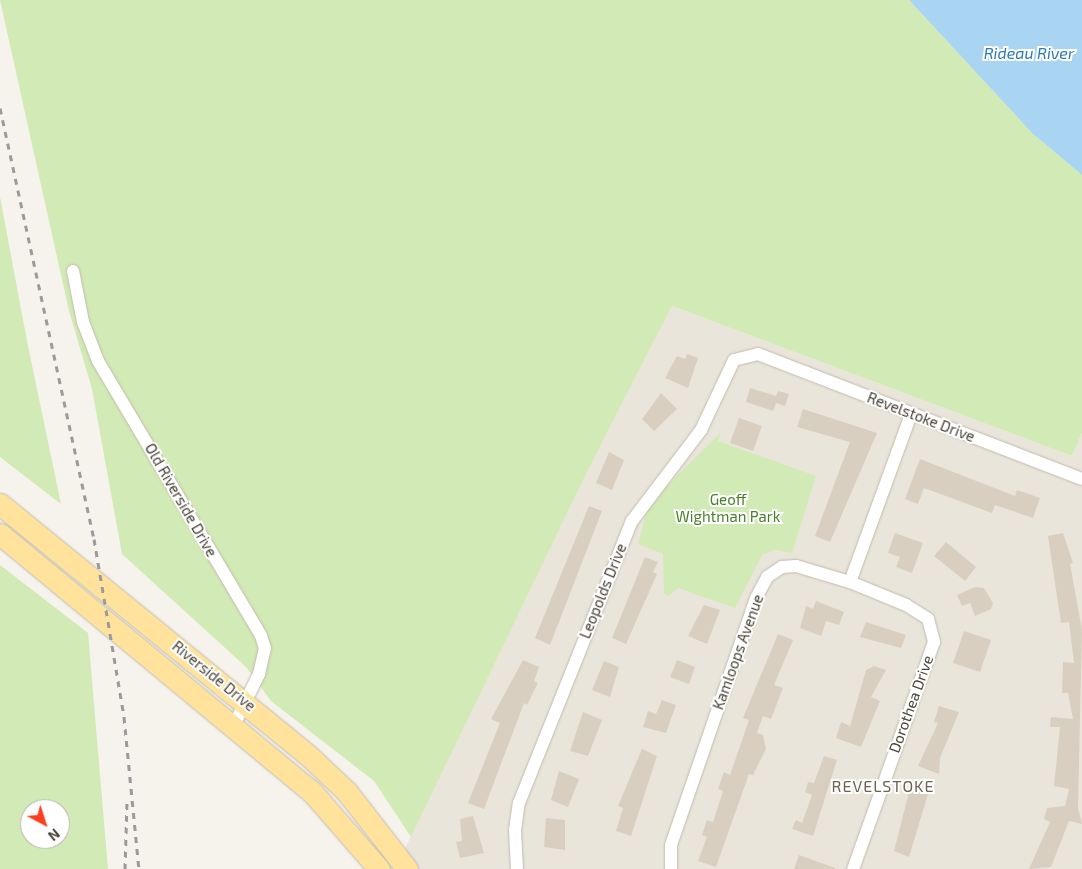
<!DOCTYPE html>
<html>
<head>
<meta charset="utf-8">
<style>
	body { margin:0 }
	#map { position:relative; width:1082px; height:869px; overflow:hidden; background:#f6f3ec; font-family:"Exo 2",sans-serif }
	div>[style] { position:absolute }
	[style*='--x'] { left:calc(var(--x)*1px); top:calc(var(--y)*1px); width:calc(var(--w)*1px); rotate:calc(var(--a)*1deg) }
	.residential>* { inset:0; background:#eae5da }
	.green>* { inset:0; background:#d2eab5 }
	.water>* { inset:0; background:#a9d4f2 }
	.building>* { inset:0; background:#d8cfc1 }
	.roads { filter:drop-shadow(0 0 1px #c2bbae) drop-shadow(0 0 1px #c2bbae) }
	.street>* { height:12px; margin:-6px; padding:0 6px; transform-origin:6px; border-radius:6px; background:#fff }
	.primary>* { height:21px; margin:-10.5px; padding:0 10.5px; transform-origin:10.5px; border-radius:10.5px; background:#ffe39c }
	.rail>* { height:3px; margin-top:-1.5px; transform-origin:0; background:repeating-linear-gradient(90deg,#9a9a9a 0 6px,transparent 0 12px) }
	span { translate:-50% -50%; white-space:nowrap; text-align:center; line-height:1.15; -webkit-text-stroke:4px #fff; paint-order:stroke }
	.street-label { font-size:15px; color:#4b4439 }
	.park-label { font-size:15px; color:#4a7f2a }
	.water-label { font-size:16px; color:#2e7ab2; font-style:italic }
	.neighbourhood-label { font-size:16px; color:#6e6250; letter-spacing:1px }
	.north { position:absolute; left:20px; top:799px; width:50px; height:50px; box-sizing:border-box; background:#fff; border:1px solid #b7b4b0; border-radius:50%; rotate:140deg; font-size:14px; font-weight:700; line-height:20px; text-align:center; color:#4b4439 }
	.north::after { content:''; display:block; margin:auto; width:18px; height:22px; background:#fc3f1d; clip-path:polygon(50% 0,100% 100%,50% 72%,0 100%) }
</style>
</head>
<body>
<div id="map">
	<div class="residential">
		<i style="clip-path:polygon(672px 306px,1072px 456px,1082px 433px,1082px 869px,395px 869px,587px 472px)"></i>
	</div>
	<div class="green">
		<i style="clip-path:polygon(0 0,909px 0,1032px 133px,1082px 175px,1082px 433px,1072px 456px,672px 306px,587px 472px,411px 837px,374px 781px,271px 701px,246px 667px,122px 554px,92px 389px,69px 311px)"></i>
		<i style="clip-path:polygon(0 197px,27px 341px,61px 504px,0 457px)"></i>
		<i style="clip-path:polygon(721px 432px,718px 441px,816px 476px,792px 553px,775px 550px,762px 555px,735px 608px,678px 588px,669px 596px,664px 594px,663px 554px,638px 544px,648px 505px)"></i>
		<i style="clip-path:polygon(evenodd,0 565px,88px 633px,108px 869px,0 869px,0 565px,30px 809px,60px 809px,60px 839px,30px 839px,30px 809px)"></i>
	</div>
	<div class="water">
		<i style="clip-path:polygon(909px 0,1082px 0,1082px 175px,1032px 133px)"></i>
	</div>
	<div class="building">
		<i style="clip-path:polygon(687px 354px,698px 358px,688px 388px,665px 378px,677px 356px,685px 359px)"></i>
		<i style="clip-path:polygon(750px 388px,776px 396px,778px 391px,789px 394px,785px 406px,776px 403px,773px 411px,746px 402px)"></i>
		<i style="clip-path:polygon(661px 393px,677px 409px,654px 431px,642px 419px)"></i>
		<i style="clip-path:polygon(803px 409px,877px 433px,830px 542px,815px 536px,850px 442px,797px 427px)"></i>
		<i style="clip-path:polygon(739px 418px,762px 426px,753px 451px,730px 443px)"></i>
		<i style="clip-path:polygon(609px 452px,624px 460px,612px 490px,596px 483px)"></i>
		<i style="clip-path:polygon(920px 459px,1015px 496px,1017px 490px,1040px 498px,1033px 518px,995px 505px,992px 513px,924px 488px,918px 504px,905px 499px)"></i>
		<i style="clip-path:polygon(589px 506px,602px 511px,550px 645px,535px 638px)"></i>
		<i style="clip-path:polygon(895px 533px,923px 543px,912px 573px,896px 567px,900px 557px,888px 553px)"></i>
		<i style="clip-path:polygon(1063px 533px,1073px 563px,1070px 564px,1082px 630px,1078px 808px,1082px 824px,1069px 821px,1051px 867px,1029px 869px,1050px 822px,1044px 819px,1047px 808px,1065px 806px,1069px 789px,1054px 786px,1060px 727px,1050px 727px,1051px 717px,1073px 719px,1068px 693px,1062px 693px,1063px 662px,1074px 663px,1069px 622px,1061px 623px,1048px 536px)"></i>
		<i style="clip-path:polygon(946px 542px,976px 567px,965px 581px,934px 556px)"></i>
		<i style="clip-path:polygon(645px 557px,658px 562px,653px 572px,657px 574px,626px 644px,612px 638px)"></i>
		<i style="clip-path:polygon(975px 587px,984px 588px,993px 603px,991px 609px,975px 616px,970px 603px,962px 606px,957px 595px)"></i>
		<i style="clip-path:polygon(816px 601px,844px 612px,839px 625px,826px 621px,821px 636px,800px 628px,806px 606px,813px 609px)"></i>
		<i style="clip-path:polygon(704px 605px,720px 610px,707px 644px,688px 636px)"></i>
		<i style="clip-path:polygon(866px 622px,906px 635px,901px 648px,860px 637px)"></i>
		<i style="clip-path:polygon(964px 631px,991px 640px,980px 672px,953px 663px)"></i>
		<i style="clip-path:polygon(778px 634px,793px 640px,774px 685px,783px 688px,771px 719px,763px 716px,757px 733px,763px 735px,766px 749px,753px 775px,749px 774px,716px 867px,698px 861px,707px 837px,702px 835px,707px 820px,713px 822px,723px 791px,718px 789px,724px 772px,730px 775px,749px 720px,743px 718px)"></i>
		<i style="clip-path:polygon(523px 660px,539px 667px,534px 681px,538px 683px,527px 705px,524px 703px,484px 809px,468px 803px,500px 723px,491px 719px)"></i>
		<i style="clip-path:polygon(677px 660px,695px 667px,689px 684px,670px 677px)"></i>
		<i style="clip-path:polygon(604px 661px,619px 667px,610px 697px,592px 690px)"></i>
		<i style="clip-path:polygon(874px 666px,886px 670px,871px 697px,880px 701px,861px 747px,836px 738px,841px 722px,850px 726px,866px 670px)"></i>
		<i style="clip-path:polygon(662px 700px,676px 705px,666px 733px,643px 727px,648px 711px,656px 714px)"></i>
		<i style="clip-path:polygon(939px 706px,959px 712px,940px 758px,939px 774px,918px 766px,938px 723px,934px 722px)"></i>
		<i style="clip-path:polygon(583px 712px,602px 720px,588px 756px,570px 751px)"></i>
		<i style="clip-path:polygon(642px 749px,657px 756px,631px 836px,616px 831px,623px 808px,618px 806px)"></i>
		<i style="clip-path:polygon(824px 756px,837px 760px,813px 836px,792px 829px,796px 820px,802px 823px,812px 795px,805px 792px,808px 782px,814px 783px)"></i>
		<i style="clip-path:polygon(559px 771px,579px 779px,568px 807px,551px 800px)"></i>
		<i style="clip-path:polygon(910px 788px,928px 794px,909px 857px,894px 851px)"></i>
		<i style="clip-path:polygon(473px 816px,484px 853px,460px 858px,456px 842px,462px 841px,460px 819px)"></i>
		<i style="clip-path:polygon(546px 818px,565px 820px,565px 850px,544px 847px)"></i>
		<i style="clip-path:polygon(799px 855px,835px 868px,835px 869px,794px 869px)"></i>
	</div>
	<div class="roads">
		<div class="street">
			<i style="--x:73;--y:271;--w:52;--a:78.9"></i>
			<i style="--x:83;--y:322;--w:42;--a:69"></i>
			<i style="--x:98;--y:361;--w:320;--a:59.3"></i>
			<i style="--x:261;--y:636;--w:13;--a:72"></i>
			<i style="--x:265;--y:648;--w:27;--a:103"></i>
			<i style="--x:259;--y:674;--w:57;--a:116.1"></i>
			<i style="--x:850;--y:582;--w:179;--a:-70"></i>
			<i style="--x:517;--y:869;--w:39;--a:-93"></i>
			<i style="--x:515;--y:830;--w:27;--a:-82"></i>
			<i style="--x:519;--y:803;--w:304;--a:-68.2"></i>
			<i style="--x:632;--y:521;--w:114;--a:-52.8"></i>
			<i style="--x:701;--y:430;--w:77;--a:-64.8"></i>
			<i style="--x:734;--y:360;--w:25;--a:-14"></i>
			<i style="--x:758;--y:354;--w:347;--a:21.1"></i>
			<i style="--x:671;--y:869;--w:24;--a:-90"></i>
			<i style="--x:671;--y:845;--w:261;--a:-71"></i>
			<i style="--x:756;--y:598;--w:24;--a:-62"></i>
			<i style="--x:767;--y:577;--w:18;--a:-34"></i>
			<i style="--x:782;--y:567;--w:14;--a:-4"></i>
			<i style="--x:796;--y:566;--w:56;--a:16.5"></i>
			<i style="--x:850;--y:582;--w:61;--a:22.3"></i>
			<i style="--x:906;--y:605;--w:26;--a:32"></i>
			<i style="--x:928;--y:619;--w:24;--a:75"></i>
			<i style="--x:934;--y:642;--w:241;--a:109.6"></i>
		</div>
		<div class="primary">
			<i style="--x:0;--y:504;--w:397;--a:39.2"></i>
			<i style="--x:308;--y:755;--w:54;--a:43.5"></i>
			<i style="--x:347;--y:792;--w:98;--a:52.1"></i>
			<i style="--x:0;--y:534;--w:405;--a:39.6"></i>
			<i style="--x:312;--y:792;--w:102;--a:49"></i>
		</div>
	</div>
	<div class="rail">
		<i style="--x:0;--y:108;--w:441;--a:77.7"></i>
		<i style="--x:94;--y:539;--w:181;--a:80.4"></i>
		<i style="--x:124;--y:717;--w:153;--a:84.4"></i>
		<i style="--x:125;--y:869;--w:66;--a:-88.3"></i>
	</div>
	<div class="street-label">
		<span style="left:921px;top:417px;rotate:21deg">Revelstoke Drive</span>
		<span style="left:181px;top:500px;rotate:60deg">Old Riverside Drive</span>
		<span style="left:603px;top:591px;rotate:-68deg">Leopolds Drive</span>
		<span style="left:738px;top:652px;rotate:-70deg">Kamloops Avenue</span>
		<span style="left:214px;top:676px;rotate:39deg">Riverside Drive</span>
		<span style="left:911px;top:704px;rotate:-70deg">Dorothea Drive</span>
	</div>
	<div class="park-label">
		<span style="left:728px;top:508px">Geoff<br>Wightman Park</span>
	</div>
	<div class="water-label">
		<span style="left:1029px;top:53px">Rideau River</span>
	</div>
	<div class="neighbourhood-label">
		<span style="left:883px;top:786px">REVELSTOKE</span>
	</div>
	<div class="north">N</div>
</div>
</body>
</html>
